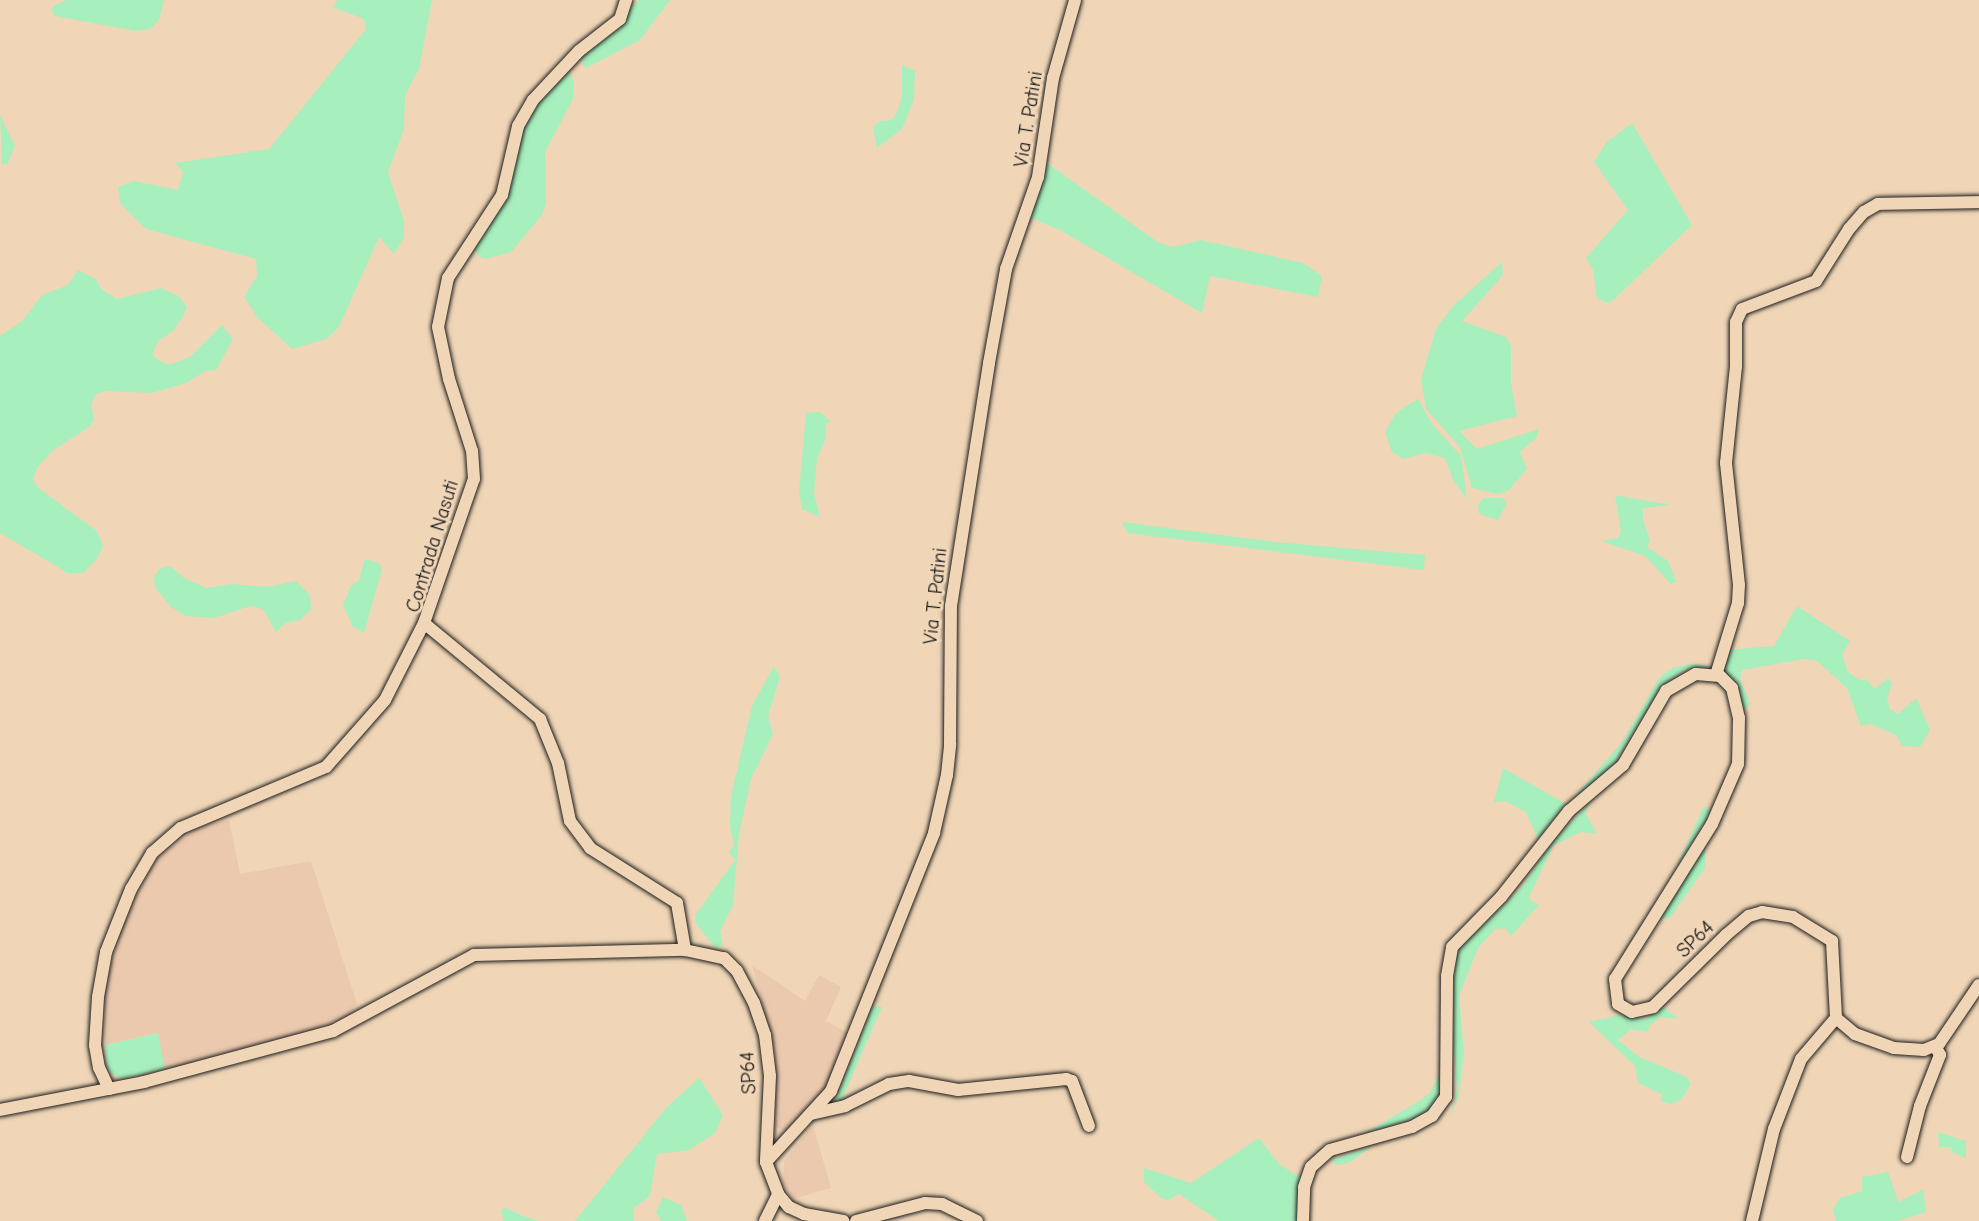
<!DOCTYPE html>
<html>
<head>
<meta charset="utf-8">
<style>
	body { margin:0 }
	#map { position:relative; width:1979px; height:1221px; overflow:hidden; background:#f0d6b7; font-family:"Comic Neue",sans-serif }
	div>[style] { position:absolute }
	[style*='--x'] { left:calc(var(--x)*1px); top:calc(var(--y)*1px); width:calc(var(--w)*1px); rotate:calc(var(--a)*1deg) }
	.built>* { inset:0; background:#ebc9ae }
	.green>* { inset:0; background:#a7efbc }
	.roads { filter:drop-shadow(0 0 2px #1c1c1c) drop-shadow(0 0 2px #1c1c1c) }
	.minor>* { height:12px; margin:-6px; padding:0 6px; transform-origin:6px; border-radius:6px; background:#f0d6b7 }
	span { translate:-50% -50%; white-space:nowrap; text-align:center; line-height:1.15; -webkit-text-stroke:6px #f0d6b7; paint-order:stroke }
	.street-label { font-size:20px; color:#1c1c1c }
</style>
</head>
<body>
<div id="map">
	<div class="built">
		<i style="clip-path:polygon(229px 820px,240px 874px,311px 861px,357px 1004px,349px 1015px,294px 1038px,165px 1069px,157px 1033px,105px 1045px,105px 985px,125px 916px,155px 861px,194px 829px)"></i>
		<i style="clip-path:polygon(752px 965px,805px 1001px,819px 975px,841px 987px,826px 1021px,850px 1034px,828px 1088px,789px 1132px,776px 1127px,775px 1050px)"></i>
		<i style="clip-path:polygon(813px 1125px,831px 1188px,793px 1199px,783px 1183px,784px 1162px)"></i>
	</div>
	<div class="green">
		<i style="clip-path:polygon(66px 0,164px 0,159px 20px,150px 29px,136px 31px,55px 16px,51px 10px,55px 5px)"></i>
		<i style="clip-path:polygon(338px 0,432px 0,419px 69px,405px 95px,404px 129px,388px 172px,404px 221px,404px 238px,394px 254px,379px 237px,339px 327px,326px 339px,292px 349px,258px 318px,244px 297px,257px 276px,256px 259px,146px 229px,120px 203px,118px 187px,134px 181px,178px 190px,183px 172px,175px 163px,269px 149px,366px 29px,364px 19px,332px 7px)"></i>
		<i style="clip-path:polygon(639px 0,670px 0,640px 40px,586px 68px,579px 56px)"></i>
		<i style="clip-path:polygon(902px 65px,915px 71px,914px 99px,902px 129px,877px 148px,873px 127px,880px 121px,892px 120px,897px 112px,902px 96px)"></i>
		<i style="clip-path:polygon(567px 66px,574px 82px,573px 99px,545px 152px,546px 203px,542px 215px,511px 252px,485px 259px,478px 256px,473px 245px,502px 204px,518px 135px,537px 103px)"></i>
		<i style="clip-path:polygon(0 115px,15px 146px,8px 163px,2px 165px)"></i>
		<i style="clip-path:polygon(1632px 123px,1692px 225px,1610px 303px,1597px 299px,1593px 269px,1586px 258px,1628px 210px,1594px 162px,1606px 143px)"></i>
		<i style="clip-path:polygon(1047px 163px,1159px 243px,1173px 247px,1201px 240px,1303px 263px,1322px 276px,1318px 297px,1210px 276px,1202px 313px,1060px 230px,1029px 217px)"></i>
		<i style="clip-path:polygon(1502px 262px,1503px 275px,1462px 321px,1506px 337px,1511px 346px,1511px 384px,1517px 416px,1459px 431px,1477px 449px,1539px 429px,1536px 438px,1520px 452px,1527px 469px,1508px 491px,1498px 494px,1472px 488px,1460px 447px,1426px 409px,1421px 379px,1436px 329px,1453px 306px)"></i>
		<i style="clip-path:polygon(78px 270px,96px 279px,101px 289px,117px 299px,161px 288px,180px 297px,187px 308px,183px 316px,173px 331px,158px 341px,153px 353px,155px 358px,168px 365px,190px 357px,222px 325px,233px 339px,216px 370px,205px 371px,186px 383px,152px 393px,107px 391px,96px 394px,91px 404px,94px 420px,89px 427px,52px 451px,37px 468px,33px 479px,37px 487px,97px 531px,103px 546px,97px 559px,83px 573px,68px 573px,0 533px,0 336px,22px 321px,42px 295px,68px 285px)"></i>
		<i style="clip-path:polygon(1418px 399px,1432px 424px,1461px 456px,1467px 499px,1453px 480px,1445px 458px,1425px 453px,1404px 459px,1392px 452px,1385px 432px,1396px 413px)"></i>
		<i style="clip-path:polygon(820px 412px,831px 422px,826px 423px,825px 441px,817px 458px,814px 494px,820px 517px,802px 509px,799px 491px,806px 413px)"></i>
		<i style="clip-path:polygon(1615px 495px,1671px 505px,1643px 508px,1643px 520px,1650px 540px,1647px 547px,1668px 561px,1676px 582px,1671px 584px,1645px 556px,1601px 541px,1618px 538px,1621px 532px)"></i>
		<i style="clip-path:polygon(1484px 498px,1502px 498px,1507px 503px,1498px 520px,1479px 514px,1478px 504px)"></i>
		<i style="clip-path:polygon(1122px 522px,1275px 542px,1425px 555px,1424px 570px,1127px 533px)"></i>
		<i style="clip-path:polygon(365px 559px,379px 563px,382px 569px,364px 633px,353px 627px,343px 606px,350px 587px,359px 580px)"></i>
		<i style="clip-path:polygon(170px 566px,184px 578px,207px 588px,231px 584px,267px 587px,296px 581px,310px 595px,311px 609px,300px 620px,285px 623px,276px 632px,263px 609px,250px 606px,214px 618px,186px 616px,171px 607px,155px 587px,154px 577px,159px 569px)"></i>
		<i style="clip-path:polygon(1797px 606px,1850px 641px,1842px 655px,1848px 672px,1859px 680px,1867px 680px,1875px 689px,1888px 678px,1892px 684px,1887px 699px,1890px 709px,1898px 714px,1916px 698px,1930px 730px,1920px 747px,1902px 746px,1896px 735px,1871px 724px,1861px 726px,1847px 688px,1817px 661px,1804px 659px,1742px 670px,1740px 679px,1750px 703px,1747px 709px,1742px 707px,1723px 669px,1728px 650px,1774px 646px)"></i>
		<i style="clip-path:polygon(1690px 664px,1714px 666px,1687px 669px,1669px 681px,1657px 693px,1617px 760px,1597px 781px,1571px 801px,1622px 742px,1659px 678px,1672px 668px)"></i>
		<i style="clip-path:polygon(774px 666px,780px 677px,768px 716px,773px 734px,751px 779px,739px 834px,733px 905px,720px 931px,723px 945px,715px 948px,695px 922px,696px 914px,735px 860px,729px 853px,734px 844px,730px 826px,731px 796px,752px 706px)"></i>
		<i style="clip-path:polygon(1503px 768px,1566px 804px,1538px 839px,1526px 812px,1505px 801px,1494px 802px)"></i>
		<i style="clip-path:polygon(1592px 800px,1585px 812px,1597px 834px,1581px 832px,1554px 845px,1530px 895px,1530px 900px,1539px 905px,1511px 936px,1505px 928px,1495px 929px,1478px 948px,1459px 996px,1464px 1052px,1459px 1095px,1451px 1117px,1457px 1090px,1450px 999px,1457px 950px,1523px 886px,1550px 844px)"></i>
		<i style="clip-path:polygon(1704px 806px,1711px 812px,1676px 868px)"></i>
		<i style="clip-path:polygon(1705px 841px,1705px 868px,1670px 918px,1659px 919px)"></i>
		<i style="clip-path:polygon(873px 1005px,882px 1007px,844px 1095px,839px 1103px,834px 1104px)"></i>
		<i style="clip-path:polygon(1664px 1007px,1678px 1019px,1661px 1017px,1649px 1026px,1648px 1032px,1631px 1029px,1618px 1040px,1639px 1057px,1685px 1076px,1691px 1083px,1682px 1099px,1672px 1104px,1661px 1102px,1662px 1094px,1638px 1083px,1635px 1066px,1589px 1022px,1619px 1015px,1645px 1019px)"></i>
		<i style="clip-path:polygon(158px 1033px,165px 1069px,127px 1078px,117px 1077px,107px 1071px,105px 1045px)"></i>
		<i style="clip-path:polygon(1443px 1066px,1444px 1087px,1432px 1112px,1357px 1138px,1421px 1100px,1431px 1091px)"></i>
		<i style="clip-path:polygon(699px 1078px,723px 1115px,715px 1133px,689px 1150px,657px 1154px,650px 1196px,634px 1208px,633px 1221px,575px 1221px,666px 1108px)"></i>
		<i style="clip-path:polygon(1938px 1132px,1966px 1141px,1966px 1158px,1952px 1152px,1952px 1147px,1939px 1147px)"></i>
		<i style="clip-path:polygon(1259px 1138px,1279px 1164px,1297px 1176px,1303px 1171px,1298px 1188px,1298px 1221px,1219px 1221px,1179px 1194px,1168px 1200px,1161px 1198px,1144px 1182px,1144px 1168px,1191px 1183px)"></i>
		<i style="clip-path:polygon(1372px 1146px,1349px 1163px,1336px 1165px,1331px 1160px)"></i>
		<i style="clip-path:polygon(1888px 1172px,1898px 1202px,1923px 1190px,1926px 1212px,1897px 1221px,1836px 1221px,1833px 1209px,1840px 1198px,1862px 1191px,1862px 1177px)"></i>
		<i style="clip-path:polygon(663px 1197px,681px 1205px,687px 1221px,661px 1221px,656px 1212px)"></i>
		<i style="clip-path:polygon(504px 1207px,523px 1216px,539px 1221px,504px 1221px,501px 1212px)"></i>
	</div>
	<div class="roads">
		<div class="minor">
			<i style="--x:424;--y:623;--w:151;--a:39.6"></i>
			<i style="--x:540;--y:719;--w:48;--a:67.8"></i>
			<i style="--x:558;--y:763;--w:59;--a:78.3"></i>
			<i style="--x:570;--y:821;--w:34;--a:53"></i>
			<i style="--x:590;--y:848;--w:103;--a:32.3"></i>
			<i style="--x:677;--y:903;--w:48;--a:80.3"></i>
			<i style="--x:1716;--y:675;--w:75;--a:-73"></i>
			<i style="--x:1738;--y:603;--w:18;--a:-87"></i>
			<i style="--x:1739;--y:585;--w:123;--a:-96.1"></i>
			<i style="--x:1726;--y:463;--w:98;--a:-84.1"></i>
			<i style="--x:1736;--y:366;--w:44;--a:-90"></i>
			<i style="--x:1736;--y:322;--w:14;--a:-65"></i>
			<i style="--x:1742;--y:309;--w:79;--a:-20.7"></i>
			<i style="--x:1816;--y:281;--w:62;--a:-57.6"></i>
			<i style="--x:1849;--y:229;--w:23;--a:-49"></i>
			<i style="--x:1864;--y:212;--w:16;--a:-30"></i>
			<i style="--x:1878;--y:204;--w:101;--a:-1.1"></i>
			<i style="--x:109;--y:1089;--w:23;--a:-115"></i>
			<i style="--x:99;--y:1068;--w:23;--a:-100"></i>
			<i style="--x:95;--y:1045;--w:48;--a:-86.4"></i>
			<i style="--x:98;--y:997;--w:46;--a:-79.9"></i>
			<i style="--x:106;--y:952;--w:68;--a:-68.4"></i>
			<i style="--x:131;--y:889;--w:42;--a:-59.7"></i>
			<i style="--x:152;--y:853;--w:38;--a:-41"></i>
			<i style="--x:181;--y:828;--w:157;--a:-22.8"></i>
			<i style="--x:326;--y:767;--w:89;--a:-48.6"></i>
			<i style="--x:385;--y:700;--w:86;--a:-63.1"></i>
			<i style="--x:424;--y:623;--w:152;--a:-70.9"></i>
			<i style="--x:474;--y:479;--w:28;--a:-94"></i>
			<i style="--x:472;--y:451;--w:76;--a:-107.7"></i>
			<i style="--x:449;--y:379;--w:53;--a:-101.9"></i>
			<i style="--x:438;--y:327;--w:50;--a:-78.5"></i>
			<i style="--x:448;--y:278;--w:99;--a:-57"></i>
			<i style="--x:502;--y:195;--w:71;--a:-76.9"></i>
			<i style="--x:518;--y:126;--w:30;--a:-60"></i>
			<i style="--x:533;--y:100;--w:67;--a:-46.8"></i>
			<i style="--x:579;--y:51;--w:52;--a:-38"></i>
			<i style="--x:620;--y:19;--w:20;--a:-72"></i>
			<i style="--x:0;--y:1110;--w:147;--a:-11"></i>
			<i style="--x:144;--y:1082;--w:196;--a:-15.1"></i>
			<i style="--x:333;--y:1031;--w:160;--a:-28.3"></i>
			<i style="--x:474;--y:955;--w:211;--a:-1.4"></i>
			<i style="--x:685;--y:950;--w:40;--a:12"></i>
			<i style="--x:724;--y:958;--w:18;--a:45"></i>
			<i style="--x:737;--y:971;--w:36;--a:62"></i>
			<i style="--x:754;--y:1003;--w:34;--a:71"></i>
			<i style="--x:765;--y:1035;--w:41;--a:83"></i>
			<i style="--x:770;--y:1076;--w:86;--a:92.7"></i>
			<i style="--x:766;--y:1162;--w:34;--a:69"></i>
			<i style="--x:778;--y:1194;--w:17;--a:50"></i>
			<i style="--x:789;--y:1207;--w:17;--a:25"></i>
			<i style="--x:804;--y:1214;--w:40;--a:10"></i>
			<i style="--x:811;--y:1114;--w:35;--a:-13"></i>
			<i style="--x:845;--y:1106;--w:49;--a:-26.6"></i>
			<i style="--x:889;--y:1084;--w:20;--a:-9"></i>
			<i style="--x:909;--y:1081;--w:50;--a:10.4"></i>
			<i style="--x:958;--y:1090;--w:109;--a:-5.8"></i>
			<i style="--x:1066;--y:1079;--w:6;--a:18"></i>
			<i style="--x:1072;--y:1081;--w:48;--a:69.3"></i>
			<i style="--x:1907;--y:1157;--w:53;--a:-75.7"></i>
			<i style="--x:1920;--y:1106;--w:55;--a:-68.6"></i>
			<i style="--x:1940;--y:1055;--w:10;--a:-119"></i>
			<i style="--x:766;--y:1162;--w:96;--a:-47.5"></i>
			<i style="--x:831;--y:1091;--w:278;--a:-68.2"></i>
			<i style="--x:934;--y:833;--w:59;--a:-77.4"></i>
			<i style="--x:947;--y:775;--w:31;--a:-84"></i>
			<i style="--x:950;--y:744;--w:138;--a:-89.6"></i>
			<i style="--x:951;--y:606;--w:246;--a:-81.1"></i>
			<i style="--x:989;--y:363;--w:96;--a:-79.7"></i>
			<i style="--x:1006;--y:269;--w:97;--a:-70.8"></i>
			<i style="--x:1038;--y:177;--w:100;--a:-81.4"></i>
			<i style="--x:1053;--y:78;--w:81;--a:-74.2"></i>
			<i style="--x:765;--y:1221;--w:30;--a:-64"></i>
			<i style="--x:856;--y:1221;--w:71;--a:-14.6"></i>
			<i style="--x:925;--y:1203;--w:17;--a:3"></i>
			<i style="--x:942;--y:1204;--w:39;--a:26"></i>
			<i style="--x:1303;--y:1221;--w:34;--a:-88"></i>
			<i style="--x:1304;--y:1187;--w:21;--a:-71"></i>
			<i style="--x:1311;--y:1167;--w:25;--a:-42"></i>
			<i style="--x:1330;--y:1150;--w:85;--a:-15.7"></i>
			<i style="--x:1412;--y:1127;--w:23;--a:-29"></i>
			<i style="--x:1432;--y:1116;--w:24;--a:-54"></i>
			<i style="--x:1446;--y:1097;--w:121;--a:-89.5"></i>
			<i style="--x:1447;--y:976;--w:29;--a:-80"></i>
			<i style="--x:1452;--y:947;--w:70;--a:-45.6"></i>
			<i style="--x:1501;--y:897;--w:110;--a:-51.7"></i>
			<i style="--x:1569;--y:811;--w:71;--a:-40.4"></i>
			<i style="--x:1623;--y:765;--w:86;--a:-59.8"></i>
			<i style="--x:1666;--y:691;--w:34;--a:-30"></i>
			<i style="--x:1696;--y:674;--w:24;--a:5"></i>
			<i style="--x:1720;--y:676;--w:17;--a:45"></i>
			<i style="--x:1732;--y:688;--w:31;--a:77"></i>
			<i style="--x:1739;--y:718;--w:46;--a:91.2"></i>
			<i style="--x:1738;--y:764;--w:65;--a:113.4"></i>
			<i style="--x:1712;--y:824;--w:183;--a:122"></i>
			<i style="--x:1615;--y:979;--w:25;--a:83"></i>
			<i style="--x:1618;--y:1004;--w:16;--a:30"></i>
			<i style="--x:1632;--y:1012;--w:22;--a:-13"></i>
			<i style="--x:1653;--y:1007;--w:103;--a:-44.6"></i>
			<i style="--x:1726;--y:935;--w:30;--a:-40"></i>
			<i style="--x:1749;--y:916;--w:14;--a:-17"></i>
			<i style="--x:1762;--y:912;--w:31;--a:9"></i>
			<i style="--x:1793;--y:917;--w:46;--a:31.6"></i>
			<i style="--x:1832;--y:941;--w:77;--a:87"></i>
			<i style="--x:1836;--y:1018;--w:25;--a:40"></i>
			<i style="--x:1855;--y:1034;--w:41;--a:19.7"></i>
			<i style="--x:1894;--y:1048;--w:30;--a:4"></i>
			<i style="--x:1924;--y:1050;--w:16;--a:-22"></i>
			<i style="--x:1939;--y:1044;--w:71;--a:-55.9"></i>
			<i style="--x:1752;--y:1221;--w:95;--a:-76.6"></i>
			<i style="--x:1774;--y:1129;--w:75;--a:-68.9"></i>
			<i style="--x:1801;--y:1059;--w:54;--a:-49.5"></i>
		</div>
	</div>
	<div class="street-label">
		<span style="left:1028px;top:119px;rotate:-81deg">Via T. Patini</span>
		<span style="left:432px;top:546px;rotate:-73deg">Contrada Nasuti</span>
		<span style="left:935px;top:596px;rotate:-84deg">Via T. Patini</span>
		<span style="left:1695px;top:939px;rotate:-44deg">SP64</span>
		<span style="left:748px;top:1073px;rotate:-93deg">SP64</span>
	</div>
</div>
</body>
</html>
